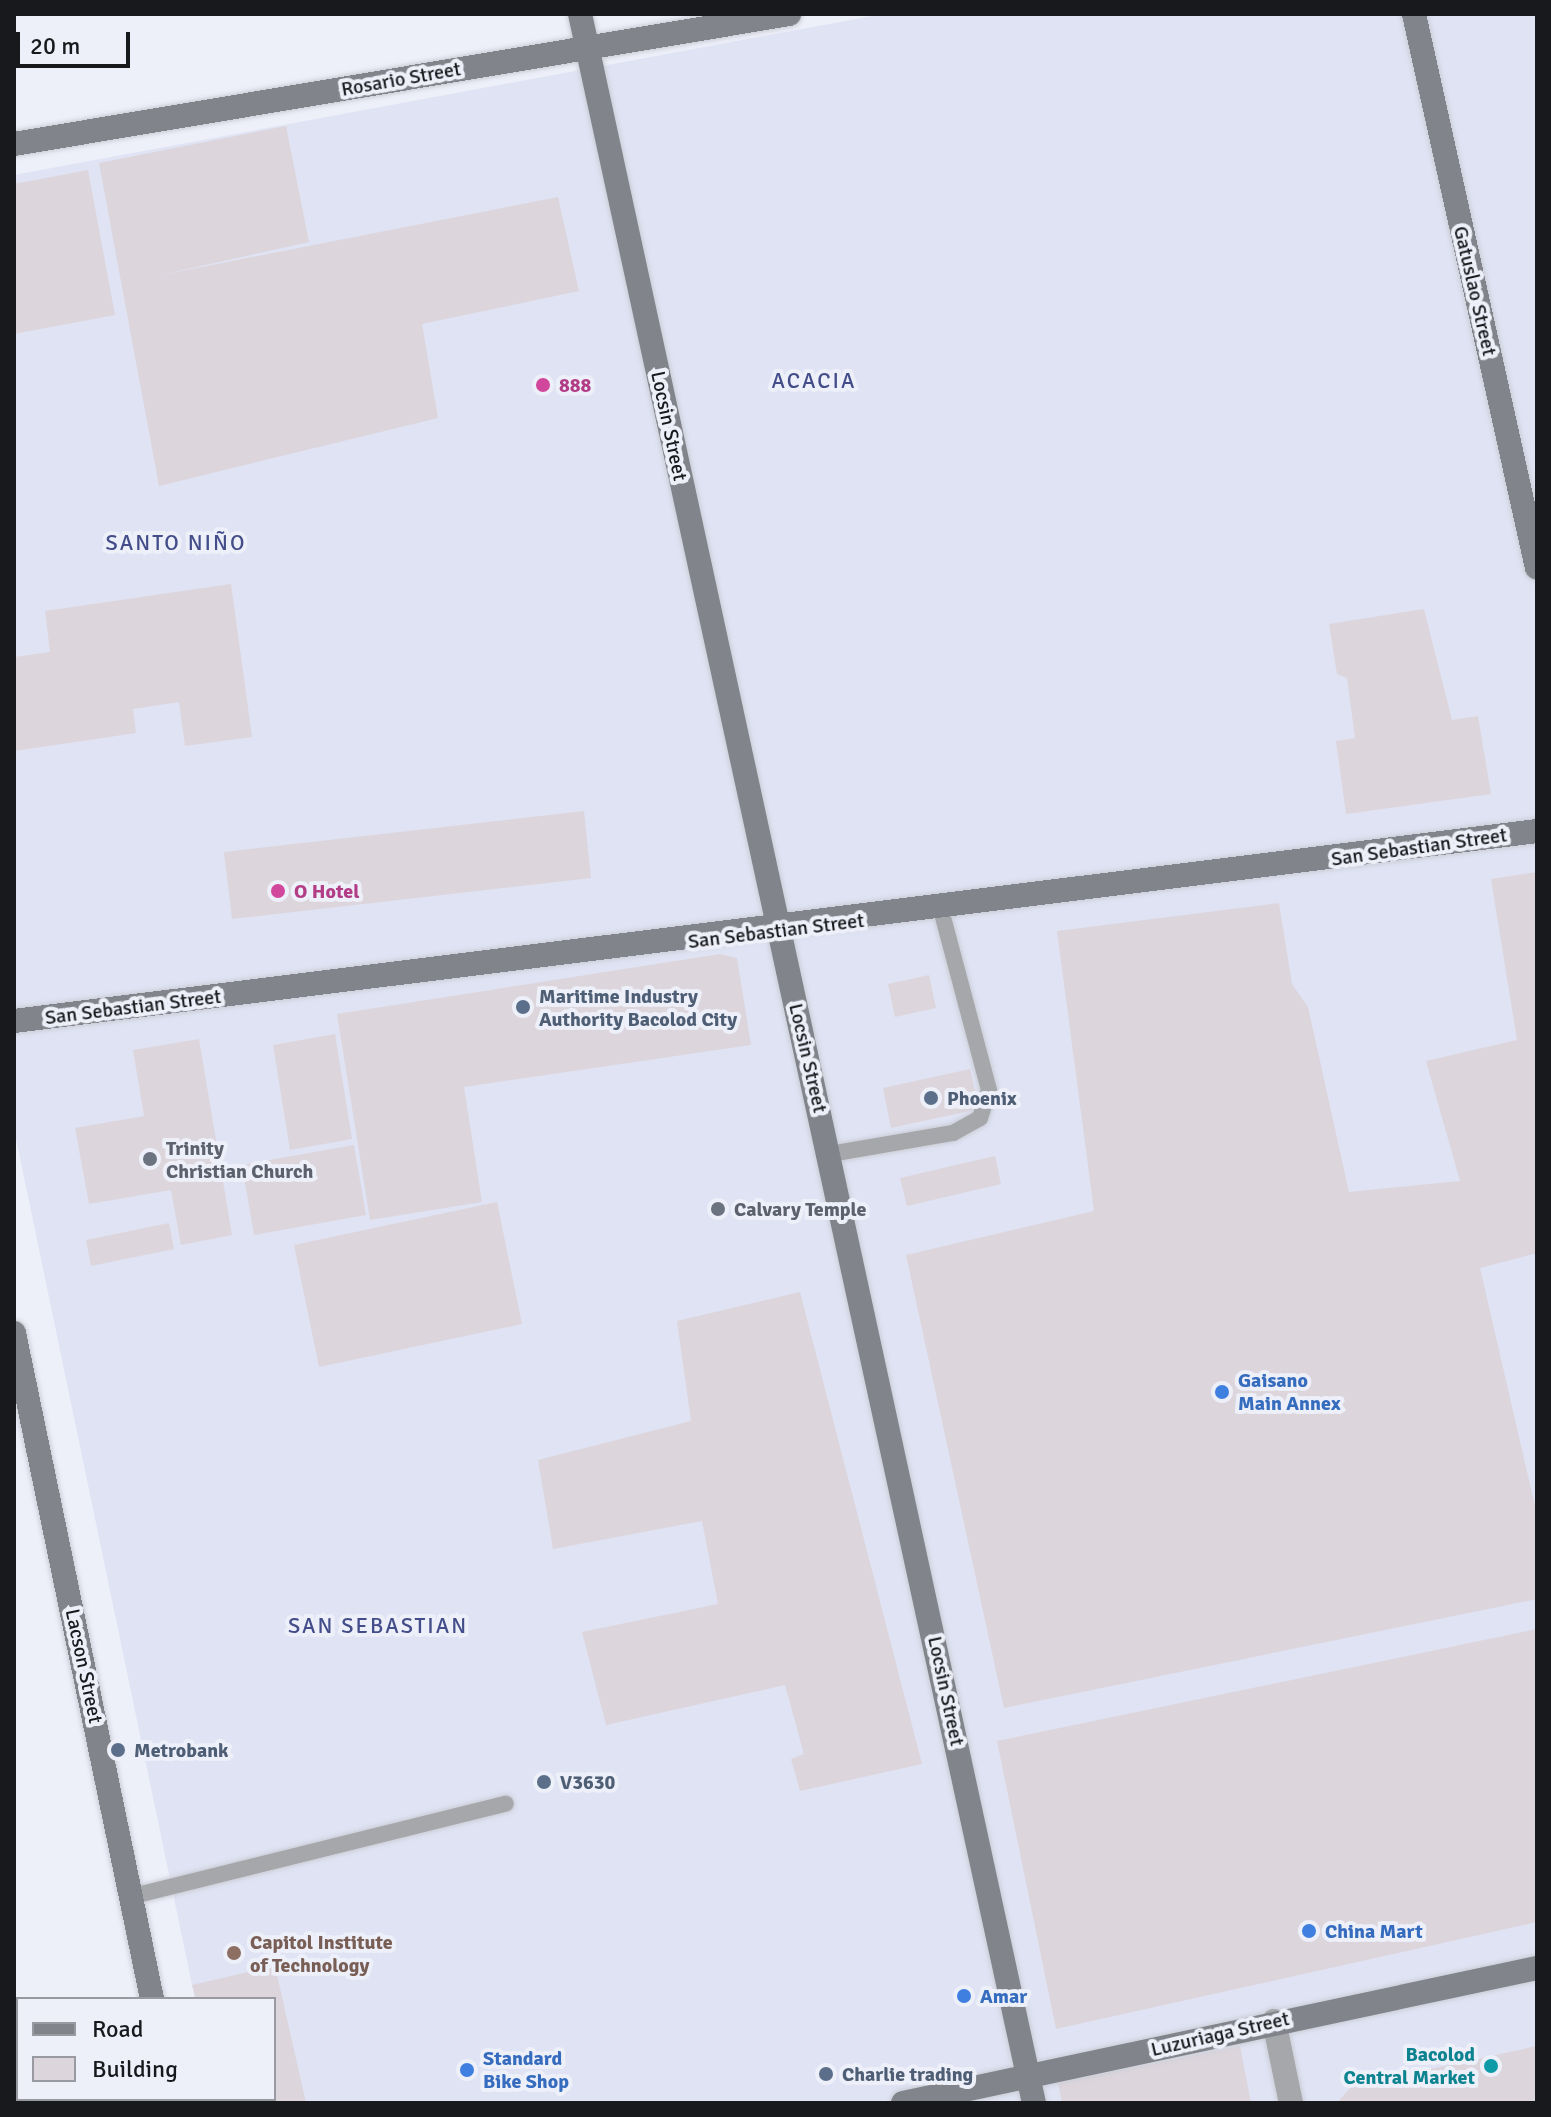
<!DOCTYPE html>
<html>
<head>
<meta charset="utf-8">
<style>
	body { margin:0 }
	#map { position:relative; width:1551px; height:2117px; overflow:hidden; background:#edeff9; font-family:Signika,sans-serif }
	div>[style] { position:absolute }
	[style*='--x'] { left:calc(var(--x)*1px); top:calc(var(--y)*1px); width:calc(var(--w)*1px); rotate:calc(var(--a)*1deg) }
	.built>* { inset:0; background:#dfe3f3 }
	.building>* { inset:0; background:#dcd5dc }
	.roads { filter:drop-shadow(0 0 2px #cbcdd6) drop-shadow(0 0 2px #cbcdd6) }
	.lane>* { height:16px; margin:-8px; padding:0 8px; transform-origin:8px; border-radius:8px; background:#a5a7ab }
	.street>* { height:24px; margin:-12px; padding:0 12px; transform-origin:12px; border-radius:12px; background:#a5a7ab }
	.secondary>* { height:24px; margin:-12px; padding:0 12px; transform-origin:12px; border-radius:12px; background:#81848a }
	.dots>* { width:22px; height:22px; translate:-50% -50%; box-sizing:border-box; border:4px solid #edeff9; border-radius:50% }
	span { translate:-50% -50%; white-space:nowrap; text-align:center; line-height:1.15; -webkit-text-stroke:8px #edeff9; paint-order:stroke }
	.street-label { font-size:20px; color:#18191c }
	.hotel-label { font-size:20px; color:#b23c85; font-weight:700 }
	.left { translate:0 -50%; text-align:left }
	.service-label { font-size:20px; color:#4e5e75; font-weight:700 }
	.worship-label { font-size:20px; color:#5b616d; font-weight:700 }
	.shop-label { font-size:20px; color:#366cbe; font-weight:700 }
	.education-label { font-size:20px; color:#785e54; font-weight:700 }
	.culture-label { font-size:20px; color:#0d838f; font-weight:700 }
	.right { translate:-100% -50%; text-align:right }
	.neighbourhood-label { font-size:22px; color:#434d8a; letter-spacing:2px }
	.frame { position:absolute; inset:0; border:16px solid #18191c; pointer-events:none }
	.legend { position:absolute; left:16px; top:1997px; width:260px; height:104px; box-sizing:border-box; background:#edeff9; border:2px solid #9899a1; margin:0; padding:10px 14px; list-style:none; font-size:24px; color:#18191c }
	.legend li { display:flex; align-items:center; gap:16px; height:40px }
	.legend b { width:40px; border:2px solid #9899a1 }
	.scale { position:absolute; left:16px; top:32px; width:114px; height:36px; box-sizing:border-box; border:4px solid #18191c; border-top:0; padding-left:10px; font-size:24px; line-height:28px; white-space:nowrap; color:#18191c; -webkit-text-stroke:6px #edeff9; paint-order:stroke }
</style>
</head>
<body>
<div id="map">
	<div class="built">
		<i style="clip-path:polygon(883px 14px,1537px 14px,1537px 2103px,216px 2103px,274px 2099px,274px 1999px,195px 1999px,14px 1129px,14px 175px)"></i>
	</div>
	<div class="building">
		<i style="clip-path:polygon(286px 126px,309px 242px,156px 276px,558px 197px,579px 291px,422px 324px,438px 418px,159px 486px,99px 163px)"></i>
		<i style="clip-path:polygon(88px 170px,115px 315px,14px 334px,14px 184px)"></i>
		<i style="clip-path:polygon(231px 584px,252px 737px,185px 746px,179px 702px,133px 709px,136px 733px,14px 751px,14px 657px,50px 652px,45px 611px)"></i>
		<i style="clip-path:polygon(1424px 609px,1452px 720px,1478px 716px,1491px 794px,1346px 814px,1336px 741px,1355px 738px,1347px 678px,1337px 674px,1329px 624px)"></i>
		<i style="clip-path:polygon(584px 811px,591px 878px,232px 919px,224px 852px)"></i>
		<i style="clip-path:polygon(1537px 872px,1537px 1253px,1480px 1268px,1537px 1515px,1537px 1599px,1004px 1708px,906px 1255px,1094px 1211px,1057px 931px,1279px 903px,1292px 984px,1308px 1007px,1349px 1192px,1460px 1181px,1426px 1061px,1517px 1040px,1491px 879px)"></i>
		<i style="clip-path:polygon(720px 954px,737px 958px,751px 1045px,464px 1087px,482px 1202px,370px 1220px,337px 1014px)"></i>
		<i style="clip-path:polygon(929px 975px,936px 1008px,895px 1017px,888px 984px)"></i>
		<i style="clip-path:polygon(335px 1034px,352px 1139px,290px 1150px,273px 1045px)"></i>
		<i style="clip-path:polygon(199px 1039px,232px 1235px,181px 1245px,171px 1190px,89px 1204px,75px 1128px,144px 1116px,133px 1050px)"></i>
		<i style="clip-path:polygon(970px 1069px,979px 1109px,891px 1128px,883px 1088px)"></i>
		<i style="clip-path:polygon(354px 1145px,366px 1215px,254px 1235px,242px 1165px)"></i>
		<i style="clip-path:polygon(995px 1156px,1001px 1184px,907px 1206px,900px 1178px)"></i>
		<i style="clip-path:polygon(497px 1202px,522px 1324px,319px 1367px,294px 1245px)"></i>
		<i style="clip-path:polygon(169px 1223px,174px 1249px,91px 1266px,86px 1240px)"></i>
		<i style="clip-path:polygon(800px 1292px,922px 1764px,800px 1791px,791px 1759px,804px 1754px,785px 1685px,606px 1725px,582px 1632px,718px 1604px,702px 1521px,553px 1549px,538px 1460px,691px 1421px,677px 1321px)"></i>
		<i style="clip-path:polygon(1537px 1629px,1537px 1922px,1056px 2029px,997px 1741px)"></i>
		<i style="clip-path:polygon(275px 1966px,306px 2103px,219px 2103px,274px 2099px,274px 1999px,196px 1999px,192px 1985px)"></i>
		<i style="clip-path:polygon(1240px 2046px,1251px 2103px,1062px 2103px,1058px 2083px)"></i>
		<i style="clip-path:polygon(1537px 2046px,1537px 2103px,1337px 2103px,1352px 2086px)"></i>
	</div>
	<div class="roads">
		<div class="lane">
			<i style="--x:830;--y:1154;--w:125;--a:-9.7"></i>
			<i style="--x:953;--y:1133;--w:31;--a:-29"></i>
			<i style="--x:980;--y:1118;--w:29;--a:-72"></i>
			<i style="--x:989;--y:1090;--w:186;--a:-104.9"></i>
			<i style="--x:133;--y:1896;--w:384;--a:-13.9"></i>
		</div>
		<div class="street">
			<i style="--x:1274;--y:2021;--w:84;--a:78.3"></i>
		</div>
		<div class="secondary">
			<i style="--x:580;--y:14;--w:2138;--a:77.74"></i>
			<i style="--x:1414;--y:14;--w:567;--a:77.48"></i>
			<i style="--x:14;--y:144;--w:786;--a:-9.52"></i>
			<i style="--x:14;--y:1021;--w:1535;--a:-7.11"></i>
			<i style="--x:14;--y:1333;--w:680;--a:78.29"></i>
			<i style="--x:170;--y:2099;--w:4;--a:76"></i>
			<i style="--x:903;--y:2103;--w:648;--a:-12.02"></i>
		</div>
	</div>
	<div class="dots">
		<i style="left:543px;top:385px;background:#d1479c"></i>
		<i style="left:278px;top:891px;background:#d1479c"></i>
		<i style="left:523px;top:1007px;background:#5c6f8a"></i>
		<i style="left:931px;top:1098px;background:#5c6f8a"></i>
		<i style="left:150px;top:1159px;background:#6b7280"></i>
		<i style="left:718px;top:1209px;background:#6b7280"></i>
		<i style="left:1222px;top:1392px;background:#3f7fe0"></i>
		<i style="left:118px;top:1750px;background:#5c6f8a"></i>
		<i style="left:544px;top:1782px;background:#5c6f8a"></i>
		<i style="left:1309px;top:1931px;background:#3f7fe0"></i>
		<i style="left:234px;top:1953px;background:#8d6e63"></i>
		<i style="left:964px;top:1996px;background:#3f7fe0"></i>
		<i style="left:1491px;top:2066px;background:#0f9aa8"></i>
		<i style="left:467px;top:2070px;background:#3f7fe0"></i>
		<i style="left:826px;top:2074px;background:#5c6f8a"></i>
	</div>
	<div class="street-label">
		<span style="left:401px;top:79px;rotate:-10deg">Rosario Street</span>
		<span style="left:1475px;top:291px;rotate:77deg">Gatuslao Street</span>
		<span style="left:669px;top:426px;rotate:78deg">Locsin Street</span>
		<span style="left:1419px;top:847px;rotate:-8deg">San Sebastian Street</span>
		<span style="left:776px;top:931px;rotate:-7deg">San Sebastian Street</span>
		<span style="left:133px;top:1007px;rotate:-7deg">San Sebastian Street</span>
		<span style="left:808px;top:1058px;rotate:77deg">Locsin Street</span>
		<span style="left:84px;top:1666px;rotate:78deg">Lacson Street</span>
		<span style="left:946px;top:1691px;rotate:78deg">Locsin Street</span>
		<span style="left:1220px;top:2034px;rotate:-13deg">Luzuriaga Street</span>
	</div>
	<div class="hotel-label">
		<span class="left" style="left:559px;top:385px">888</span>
		<span class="left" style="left:294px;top:891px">O Hotel</span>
	</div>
	<div class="service-label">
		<span class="left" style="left:539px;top:1008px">Maritime Industry<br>Authority Bacolod City</span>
		<span class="left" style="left:947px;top:1098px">Phoenix</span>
		<span class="left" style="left:134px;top:1750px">Metrobank</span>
		<span class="left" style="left:560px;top:1782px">V3630</span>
		<span class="left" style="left:842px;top:2074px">Charlie trading</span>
	</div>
	<div class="worship-label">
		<span class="left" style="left:166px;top:1160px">Trinity<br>Christian Church</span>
		<span class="left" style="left:734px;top:1209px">Calvary Temple</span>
	</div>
	<div class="shop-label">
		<span class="left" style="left:1238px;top:1392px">Gaisano<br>Main Annex</span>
		<span class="left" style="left:1325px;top:1931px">China Mart</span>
		<span class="left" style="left:980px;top:1996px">Amar</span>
		<span class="left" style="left:483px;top:2070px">Standard<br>Bike Shop</span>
	</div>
	<div class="education-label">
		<span class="left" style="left:250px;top:1954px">Capitol Institute<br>of Technology</span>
	</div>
	<div class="culture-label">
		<span class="right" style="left:1475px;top:2066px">Bacolod<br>Central Market</span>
	</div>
	<div class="neighbourhood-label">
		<span style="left:814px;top:381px">ACACIA</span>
		<span style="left:176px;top:543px">SANTO NIÑO</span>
		<span style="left:378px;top:1626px">SAN SEBASTIAN</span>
	</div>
	<div class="frame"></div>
	<ul class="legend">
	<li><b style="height:10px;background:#81848a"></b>Road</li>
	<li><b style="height:22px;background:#dcd5dc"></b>Building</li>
	</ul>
	<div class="scale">20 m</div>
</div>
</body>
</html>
